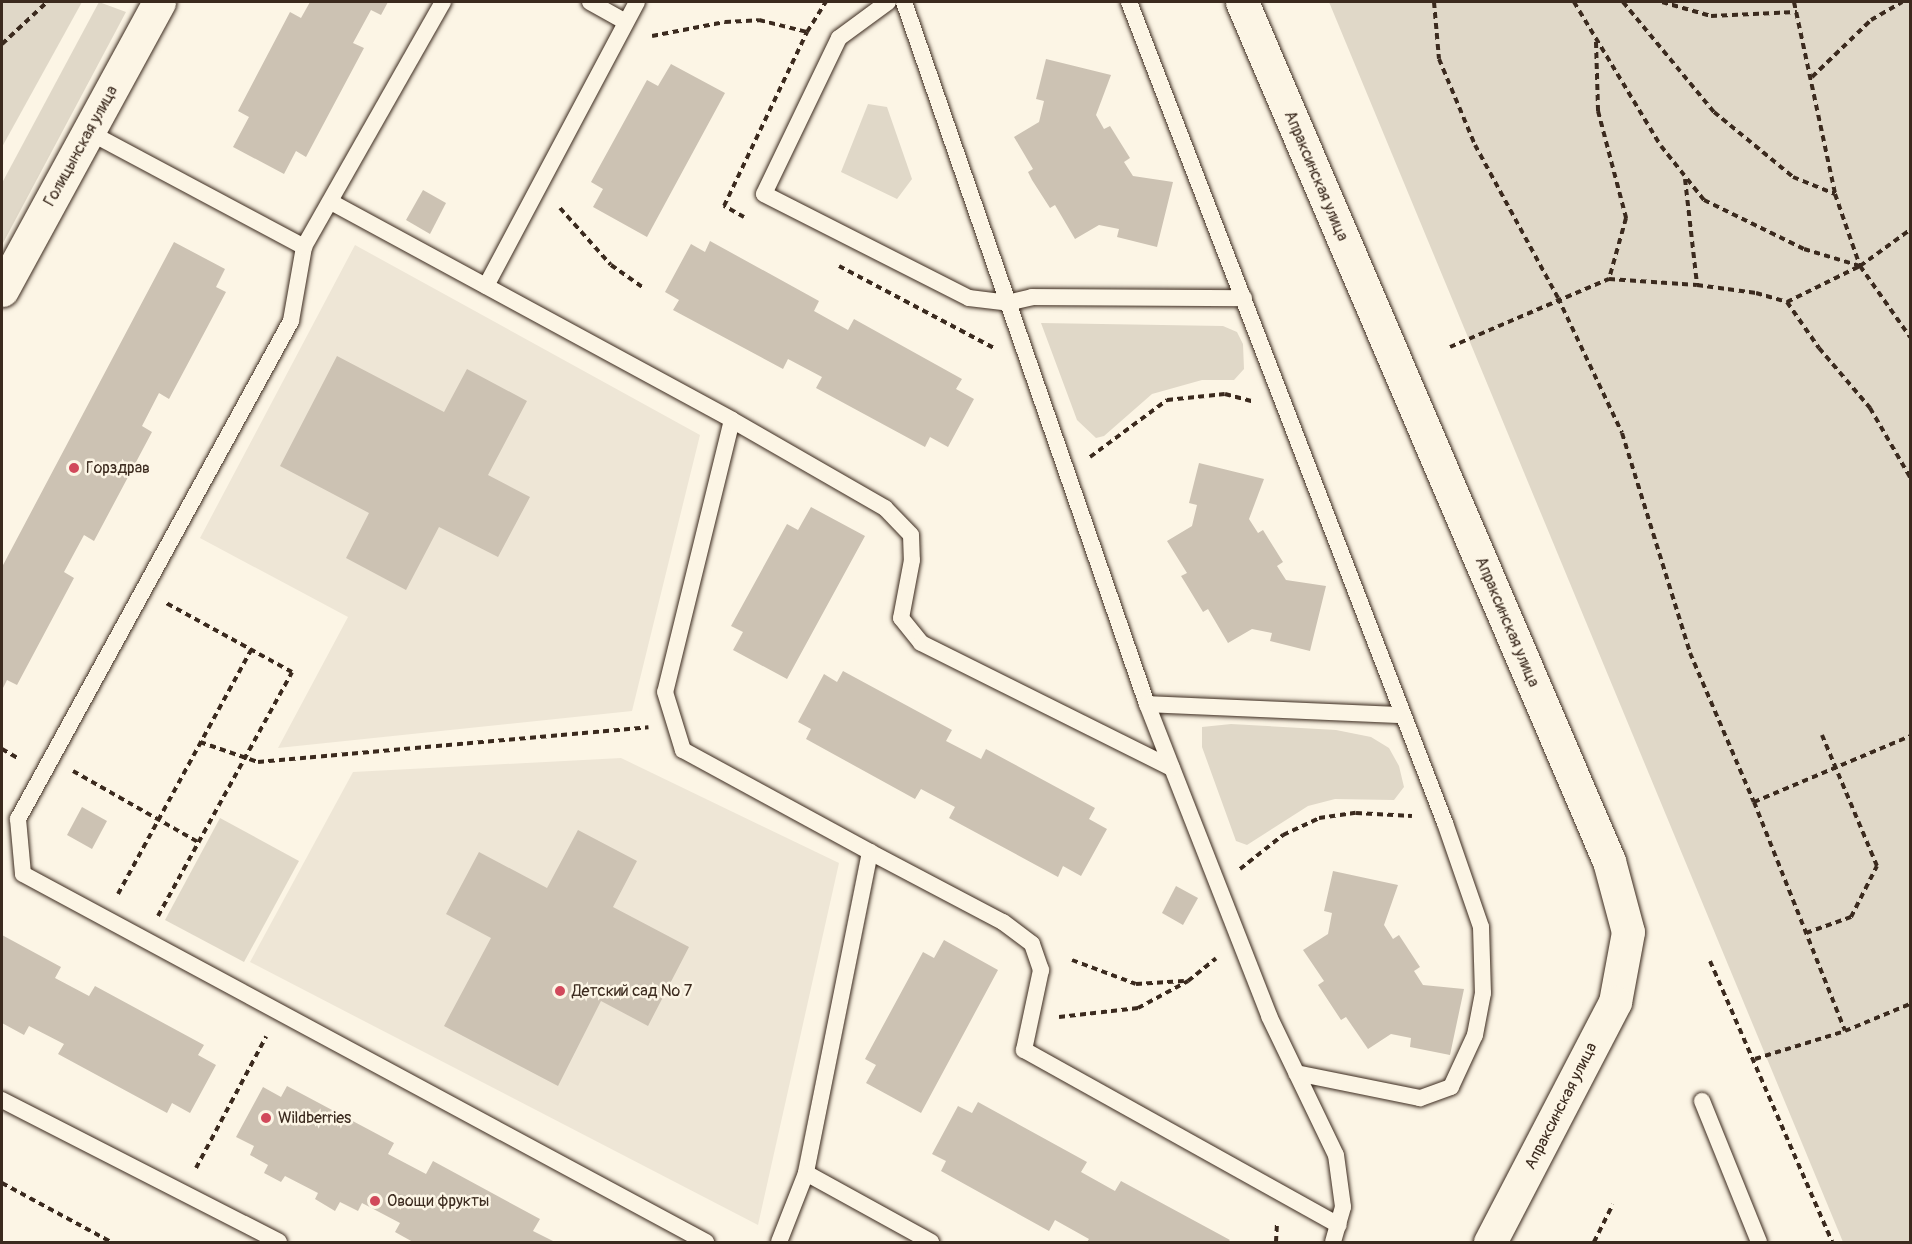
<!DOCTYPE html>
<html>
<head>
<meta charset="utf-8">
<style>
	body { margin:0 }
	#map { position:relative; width:1912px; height:1244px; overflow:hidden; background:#fcf5e5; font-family:Pangolin,sans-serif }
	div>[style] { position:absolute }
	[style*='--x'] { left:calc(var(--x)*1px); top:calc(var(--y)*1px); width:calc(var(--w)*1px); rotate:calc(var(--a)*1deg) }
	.built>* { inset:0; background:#eee6d6 }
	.green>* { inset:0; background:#e0d8c8 }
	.building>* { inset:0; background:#ccc2b3 }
	.path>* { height:4px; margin-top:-2px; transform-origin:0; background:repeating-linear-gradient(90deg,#3b2a1e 0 6px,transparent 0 10.5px) }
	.roads { filter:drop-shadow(0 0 2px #3b2a1e) drop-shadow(0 0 2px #3b2a1e) }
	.service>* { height:16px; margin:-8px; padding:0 8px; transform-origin:8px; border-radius:8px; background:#fcf5e5 }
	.minor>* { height:33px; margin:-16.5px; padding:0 16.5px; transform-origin:16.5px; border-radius:16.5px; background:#fcf5e5 }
	.dots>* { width:16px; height:16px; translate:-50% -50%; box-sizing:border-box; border:3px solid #fcf5e5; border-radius:50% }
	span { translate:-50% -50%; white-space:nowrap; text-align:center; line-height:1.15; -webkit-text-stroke:5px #fcf5e5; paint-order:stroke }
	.street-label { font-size:16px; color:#3b2a1e }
	.poi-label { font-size:16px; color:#3b2a1e }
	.left { translate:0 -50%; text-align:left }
	.frame { position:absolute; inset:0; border:3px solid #3b2a1e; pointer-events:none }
</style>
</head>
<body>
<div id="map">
	<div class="built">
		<i style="clip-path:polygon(355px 245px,700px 435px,632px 711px,278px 748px,348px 617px,200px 538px)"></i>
		<i style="clip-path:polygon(621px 758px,839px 863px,758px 1225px,250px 962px,353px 772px)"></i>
	</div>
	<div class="green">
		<i style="clip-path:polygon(2px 2px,82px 2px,2px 147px)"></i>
		<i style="clip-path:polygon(99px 2px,126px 12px,2px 245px,2px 183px)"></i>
		<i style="clip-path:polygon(1329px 2px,1910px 2px,1910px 1242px,1843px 1242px)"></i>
		<i style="clip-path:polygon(868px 104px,887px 107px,912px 179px,897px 199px,841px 172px)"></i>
		<i style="clip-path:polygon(1041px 323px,1223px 326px,1237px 332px,1243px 344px,1244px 369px,1234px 380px,1202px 380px,1152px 394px,1104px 436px,1096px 438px,1077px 420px)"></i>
		<i style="clip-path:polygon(1231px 724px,1336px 730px,1371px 737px,1389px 748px,1399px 766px,1404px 787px,1394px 800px,1335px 799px,1308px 806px,1247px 845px,1236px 841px,1202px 747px,1202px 727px)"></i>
		<i style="clip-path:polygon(220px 818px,299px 861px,244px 962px,165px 920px)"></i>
	</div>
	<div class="building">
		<i style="clip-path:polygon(310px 2px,388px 2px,381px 15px,371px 10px,353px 43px,364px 48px,323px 125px,306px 157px,296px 151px,284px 174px,233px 147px,249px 117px,238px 111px,290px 12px,301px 18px)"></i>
		<i style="clip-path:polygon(1046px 59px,1111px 75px,1096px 115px,1104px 129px,1110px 126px,1130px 158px,1124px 162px,1133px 176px,1173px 182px,1157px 247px,1117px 237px,1119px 229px,1099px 225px,1075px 239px,1055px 205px,1050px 208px,1032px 180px,1028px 172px,1033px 169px,1014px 137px,1039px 122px,1044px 101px,1036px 99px)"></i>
		<i style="clip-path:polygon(671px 64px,725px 93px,647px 237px,593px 207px,603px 189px,591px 182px,647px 80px,658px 86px)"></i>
		<i style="clip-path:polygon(423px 190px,446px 203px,430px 234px,406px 220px)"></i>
		<i style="clip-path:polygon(710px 241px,819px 301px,814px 311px,848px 330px,854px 319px,962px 379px,956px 389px,974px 399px,948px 447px,930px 437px,925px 447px,816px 388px,822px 377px,788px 359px,783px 369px,673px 310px,679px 300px,665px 292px,691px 244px,705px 252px)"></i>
		<i style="clip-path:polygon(174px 242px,225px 269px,216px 287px,226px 292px,169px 399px,159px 393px,142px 426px,152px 432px,94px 541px,84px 535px,64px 572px,74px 578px,17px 685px,7px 680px,2px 690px,2px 567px)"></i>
		<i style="clip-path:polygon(337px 356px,444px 412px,467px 369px,527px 401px,488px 475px,530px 497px,498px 557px,439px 527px,406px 590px,346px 558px,369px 513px,280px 466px)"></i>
		<i style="clip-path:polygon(1199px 463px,1264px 479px,1249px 519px,1258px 533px,1263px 530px,1283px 562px,1277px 566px,1286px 580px,1326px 586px,1310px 651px,1270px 641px,1272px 633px,1252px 629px,1228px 643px,1208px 609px,1203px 612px,1186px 584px,1181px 576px,1187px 573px,1167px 541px,1192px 526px,1197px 505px,1189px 503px)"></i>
		<i style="clip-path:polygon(811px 507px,865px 536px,787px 679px,733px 650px,743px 632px,731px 626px,787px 524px,798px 530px)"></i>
		<i style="clip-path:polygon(843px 671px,952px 730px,946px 741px,981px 759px,986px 749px,1095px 808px,1089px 819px,1107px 829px,1081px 876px,1063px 866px,1058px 877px,949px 818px,955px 807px,921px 789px,915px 799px,806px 739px,811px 729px,798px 722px,824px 674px,837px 682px)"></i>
		<i style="clip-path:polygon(82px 807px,107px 821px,92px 849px,67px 835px)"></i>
		<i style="clip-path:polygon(578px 830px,637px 861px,613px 907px,689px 947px,648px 1026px,601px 1001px,558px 1086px,444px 1026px,491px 938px,446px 914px,479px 852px,547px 888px)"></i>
		<i style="clip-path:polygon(1333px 871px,1398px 885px,1384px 925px,1393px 939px,1399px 935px,1420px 967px,1414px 971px,1423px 985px,1464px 989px,1450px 1055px,1410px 1047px,1411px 1038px,1391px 1034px,1368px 1049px,1346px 1017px,1341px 1020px,1318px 985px,1324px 981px,1303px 950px,1328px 934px,1332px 913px,1324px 911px)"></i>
		<i style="clip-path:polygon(1176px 886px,1198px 898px,1183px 925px,1162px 913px)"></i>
		<i style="clip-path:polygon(2px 935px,61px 967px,55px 978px,89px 996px,95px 986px,204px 1045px,198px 1055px,216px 1065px,190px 1113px,172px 1103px,167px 1113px,58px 1054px,64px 1044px,29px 1026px,24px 1035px,2px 1023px)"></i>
		<i style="clip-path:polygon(944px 940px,998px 970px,921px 1113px,866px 1083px,876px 1065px,865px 1059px,923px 952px,934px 958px)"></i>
		<i style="clip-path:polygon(287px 1086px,394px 1143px,388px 1154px,426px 1174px,433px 1161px,540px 1219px,533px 1231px,555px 1242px,413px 1242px,395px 1232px,400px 1223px,362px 1203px,358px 1211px,340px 1202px,335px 1211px,315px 1199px,318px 1193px,285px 1176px,281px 1182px,264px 1173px,268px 1165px,250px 1155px,254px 1146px,236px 1137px,263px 1087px,281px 1097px)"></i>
		<i style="clip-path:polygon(978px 1102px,1087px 1162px,1081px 1172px,1115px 1191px,1121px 1181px,1230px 1240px,1228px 1242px,1087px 1242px,1089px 1239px,1055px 1220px,1049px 1231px,941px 1171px,946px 1161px,932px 1154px,958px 1106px,972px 1113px)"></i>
	</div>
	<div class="path">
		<i style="--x:1434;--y:2;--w:57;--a:85"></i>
		<i style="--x:1439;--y:59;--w:93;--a:67.3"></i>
		<i style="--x:1475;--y:145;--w:174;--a:61.5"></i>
		<i style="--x:1558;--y:298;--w:149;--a:64.6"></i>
		<i style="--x:1622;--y:433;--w:230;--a:72.8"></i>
		<i style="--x:1690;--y:653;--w:162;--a:66.8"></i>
		<i style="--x:1754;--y:802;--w:246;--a:68.3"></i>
		<i style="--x:1574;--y:2;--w:168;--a:58.9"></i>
		<i style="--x:1661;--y:146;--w:69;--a:51.5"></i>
		<i style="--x:1704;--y:200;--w:111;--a:26.1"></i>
		<i style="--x:1804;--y:249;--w:59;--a:16.9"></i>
		<i style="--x:1623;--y:2;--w:143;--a:50.4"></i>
		<i style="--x:1714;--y:112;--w:102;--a:39.4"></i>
		<i style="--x:1793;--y:177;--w:45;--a:22"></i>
		<i style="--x:1662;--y:2;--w:51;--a:15.9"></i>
		<i style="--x:1711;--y:16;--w:86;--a:-2.7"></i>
		<i style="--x:1794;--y:2;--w:196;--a:77.9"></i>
		<i style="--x:1835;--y:194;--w:76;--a:70.9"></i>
		<i style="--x:1860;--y:266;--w:87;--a:54.8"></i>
		<i style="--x:652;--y:36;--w:74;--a:-10.9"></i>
		<i style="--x:725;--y:22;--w:34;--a:-3"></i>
		<i style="--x:759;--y:20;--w:49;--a:14"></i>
		<i style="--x:1596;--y:42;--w:69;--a:88.3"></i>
		<i style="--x:1598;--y:111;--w:111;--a:75.3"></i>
		<i style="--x:1626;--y:218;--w:63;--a:105.6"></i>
		<i style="--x:2;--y:44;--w:62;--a:-43"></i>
		<i style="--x:1812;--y:77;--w:82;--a:-44"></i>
		<i style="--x:1871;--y:20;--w:36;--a:-30"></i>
		<i style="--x:1685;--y:179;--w:107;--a:83.5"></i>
		<i style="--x:560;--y:208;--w:76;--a:48.2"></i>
		<i style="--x:611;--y:265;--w:38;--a:35"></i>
		<i style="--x:744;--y:217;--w:23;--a:-151"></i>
		<i style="--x:724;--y:206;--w:193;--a:-64.5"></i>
		<i style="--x:807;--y:32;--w:36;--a:-58"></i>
		<i style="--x:839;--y:266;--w:175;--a:27.9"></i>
		<i style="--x:1787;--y:302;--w:56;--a:55.2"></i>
		<i style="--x:1819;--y:348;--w:79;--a:49.6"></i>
		<i style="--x:1870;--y:408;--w:80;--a:59.9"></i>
		<i style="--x:1450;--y:347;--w:173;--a:-23.2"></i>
		<i style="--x:1609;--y:279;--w:88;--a:3.9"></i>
		<i style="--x:1697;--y:285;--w:60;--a:7.7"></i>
		<i style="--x:1756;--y:293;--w:32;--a:16"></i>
		<i style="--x:1787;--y:302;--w:81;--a:-26.3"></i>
		<i style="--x:1860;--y:266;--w:62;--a:-35.8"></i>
		<i style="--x:1090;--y:457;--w:96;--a:-36.5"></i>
		<i style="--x:1167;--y:400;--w:58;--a:-5.9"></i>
		<i style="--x:1225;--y:394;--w:30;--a:15"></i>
		<i style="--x:200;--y:742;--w:61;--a:19"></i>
		<i style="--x:258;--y:762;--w:392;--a:-5.1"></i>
		<i style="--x:2;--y:749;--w:20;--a:30"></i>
		<i style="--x:73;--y:771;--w:144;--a:29.6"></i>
		<i style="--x:1754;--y:802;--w:169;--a:-22.9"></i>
		<i style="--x:1240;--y:869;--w:55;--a:-38.3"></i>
		<i style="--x:1283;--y:835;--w:40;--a:-25"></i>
		<i style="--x:1319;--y:818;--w:37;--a:-8"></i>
		<i style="--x:1356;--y:813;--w:56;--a:3.1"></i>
		<i style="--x:118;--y:894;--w:278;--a:-61.4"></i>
		<i style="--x:158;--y:916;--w:278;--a:-61.2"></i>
		<i style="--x:292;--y:672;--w:144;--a:-151.3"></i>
		<i style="--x:1806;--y:933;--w:48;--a:-19.6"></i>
		<i style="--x:1851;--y:917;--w:57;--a:-63"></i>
		<i style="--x:1877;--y:866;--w:142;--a:-112.8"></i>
		<i style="--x:1072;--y:960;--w:68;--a:20.6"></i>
		<i style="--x:1136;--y:984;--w:48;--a:-3.6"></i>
		<i style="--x:1710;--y:961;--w:306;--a:66.5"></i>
		<i style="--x:1059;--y:1017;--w:80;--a:-6.5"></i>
		<i style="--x:1138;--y:1008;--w:57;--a:-28.4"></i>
		<i style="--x:1188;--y:981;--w:36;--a:-39"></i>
		<i style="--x:1755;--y:1059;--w:94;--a:-17.3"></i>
		<i style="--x:1845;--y:1031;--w:70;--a:-22.6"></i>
		<i style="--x:196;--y:1168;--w:149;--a:-61.9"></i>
		<i style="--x:2;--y:1183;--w:124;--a:28.4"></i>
		<i style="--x:1276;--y:1242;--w:19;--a:-87"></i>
		<i style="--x:1594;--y:1242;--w:42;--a:-63.4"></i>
	</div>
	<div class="roads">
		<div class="service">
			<i style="--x:443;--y:2;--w:282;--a:119.6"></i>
			<i style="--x:304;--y:247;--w:75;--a:100"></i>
			<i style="--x:291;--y:321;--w:568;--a:118.73"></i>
			<i style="--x:18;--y:819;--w:55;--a:84.8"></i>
			<i style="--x:23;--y:874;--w:776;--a:28.32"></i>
			<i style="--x:590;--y:2;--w:41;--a:29.1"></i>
			<i style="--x:888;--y:2;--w:61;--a:143.7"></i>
			<i style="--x:839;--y:38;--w:173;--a:115.7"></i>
			<i style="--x:764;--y:194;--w:230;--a:26.9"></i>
			<i style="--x:969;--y:298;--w:38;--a:7"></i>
			<i style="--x:1007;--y:303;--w:26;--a:-13"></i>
			<i style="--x:1032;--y:297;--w:212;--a:0.3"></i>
			<i style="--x:904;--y:2;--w:743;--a:70.91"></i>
			<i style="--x:1147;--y:704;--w:335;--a:68.6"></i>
			<i style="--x:1269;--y:1016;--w:154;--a:64.3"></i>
			<i style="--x:1336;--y:1155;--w:52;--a:82.3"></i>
			<i style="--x:1343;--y:1207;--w:36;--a:106"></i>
			<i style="--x:1129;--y:2;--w:880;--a:68.95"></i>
			<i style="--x:1445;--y:823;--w:110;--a:70.9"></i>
			<i style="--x:1481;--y:927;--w:66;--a:88.3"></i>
			<i style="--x:1483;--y:993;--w:43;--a:100.8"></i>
			<i style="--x:1475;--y:1035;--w:57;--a:114.8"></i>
			<i style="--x:1451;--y:1087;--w:33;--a:160"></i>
			<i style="--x:1420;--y:1098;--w:126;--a:-168.6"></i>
			<i style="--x:89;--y:132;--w:244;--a:28.1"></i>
			<i style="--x:331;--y:202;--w:456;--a:28.5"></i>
			<i style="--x:732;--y:420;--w:280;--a:103.8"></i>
			<i style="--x:665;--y:692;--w:61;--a:72.8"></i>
			<i style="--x:683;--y:750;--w:213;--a:28.6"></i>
			<i style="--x:870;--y:852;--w:327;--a:101.3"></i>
			<i style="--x:486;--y:286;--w:322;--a:-62"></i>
			<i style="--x:732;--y:420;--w:177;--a:29.9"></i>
			<i style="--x:885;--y:508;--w:37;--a:46"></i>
			<i style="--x:911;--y:535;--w:25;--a:88"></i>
			<i style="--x:912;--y:560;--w:59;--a:100.7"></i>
			<i style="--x:901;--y:618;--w:32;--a:51"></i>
			<i style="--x:921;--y:643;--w:280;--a:26.5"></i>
			<i style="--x:1147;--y:704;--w:255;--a:2.5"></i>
			<i style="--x:870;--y:852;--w:150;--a:27.8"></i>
			<i style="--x:1003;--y:922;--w:36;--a:37"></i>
			<i style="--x:1032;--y:944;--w:28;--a:71"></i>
			<i style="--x:1041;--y:970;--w:82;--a:102"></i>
			<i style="--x:1024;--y:1050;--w:360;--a:29.1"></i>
			<i style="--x:2;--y:1100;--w:311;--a:27.1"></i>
			<i style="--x:1702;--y:1101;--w:152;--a:68"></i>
			<i style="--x:779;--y:1242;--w:74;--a:-68.6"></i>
			<i style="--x:806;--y:1173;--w:143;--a:28.9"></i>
		</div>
		<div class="minor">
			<i style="--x:1242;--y:2;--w:934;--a:66.87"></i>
			<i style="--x:1609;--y:861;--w:73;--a:75"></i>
			<i style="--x:1628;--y:932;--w:71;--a:100.5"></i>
			<i style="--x:1615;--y:1002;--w:271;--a:117.5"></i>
			<i style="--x:2;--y:290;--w:328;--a:-61.4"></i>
		</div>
	</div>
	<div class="dots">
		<i style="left:74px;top:468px;background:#d1495b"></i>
		<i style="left:560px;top:991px;background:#d1495b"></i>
		<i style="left:266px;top:1118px;background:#d1495b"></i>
		<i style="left:375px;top:1201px;background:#d1495b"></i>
	</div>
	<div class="street-label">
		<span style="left:81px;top:146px;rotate:-61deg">Голицынская улица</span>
		<span style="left:1316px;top:176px;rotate:67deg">Апраксинская улица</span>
		<span style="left:1507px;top:622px;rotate:67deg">Апраксинская улица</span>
		<span style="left:1561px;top:1106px;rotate:-63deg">Апраксинская улица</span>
	</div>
	<div class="poi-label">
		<span class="left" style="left:86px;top:468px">Горздрав</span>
		<span class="left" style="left:572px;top:991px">Детский сад № 7</span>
		<span class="left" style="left:278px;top:1118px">Wildberries</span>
		<span class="left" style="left:387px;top:1201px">Овощи фрукты</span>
	</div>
	<div class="frame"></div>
</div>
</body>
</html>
